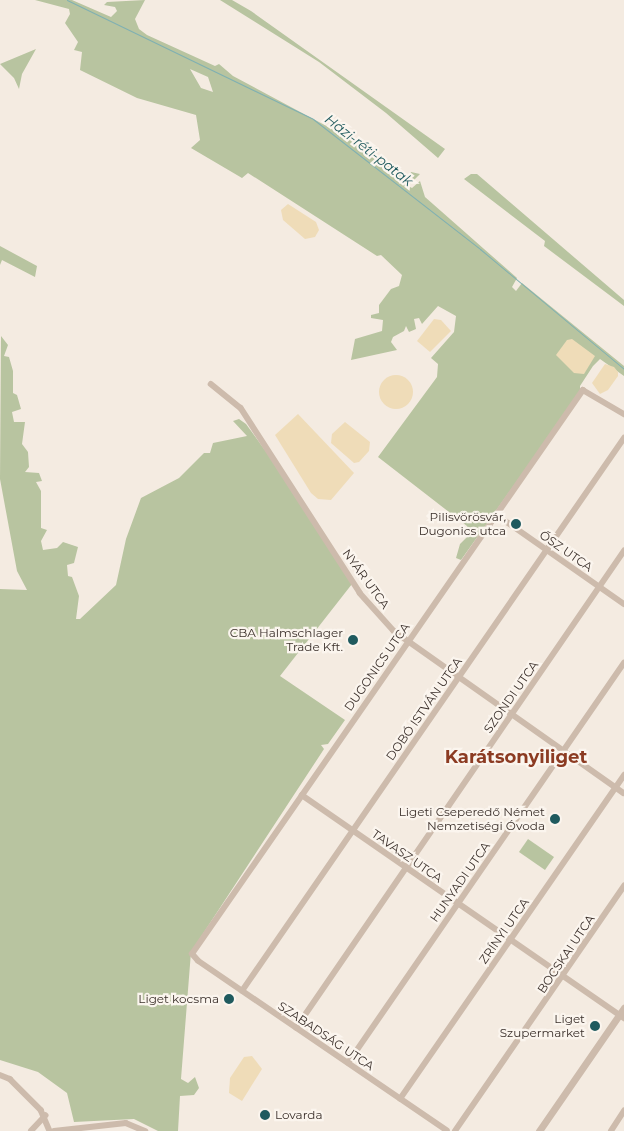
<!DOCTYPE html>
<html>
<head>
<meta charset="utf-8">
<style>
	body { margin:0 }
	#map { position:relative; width:624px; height:1131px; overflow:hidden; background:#f4ebe1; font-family:Montserrat,sans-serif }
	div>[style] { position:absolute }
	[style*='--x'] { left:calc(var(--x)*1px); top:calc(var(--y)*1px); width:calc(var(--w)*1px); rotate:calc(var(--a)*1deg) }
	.green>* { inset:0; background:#b8c4a0 }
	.sand>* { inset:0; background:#efdcb8 }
	.round { border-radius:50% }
	.stream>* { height:1px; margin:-0.5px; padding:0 0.5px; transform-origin:0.5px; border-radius:0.5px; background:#7fb0b2 }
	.minor>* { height:5.5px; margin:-2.75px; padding:0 2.75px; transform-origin:2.75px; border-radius:2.75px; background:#cdbbac }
	.tertiary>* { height:7px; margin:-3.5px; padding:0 3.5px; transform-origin:3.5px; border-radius:3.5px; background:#cdbbac }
	.dots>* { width:14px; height:14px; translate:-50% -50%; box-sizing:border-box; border:2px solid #fbf5ee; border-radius:50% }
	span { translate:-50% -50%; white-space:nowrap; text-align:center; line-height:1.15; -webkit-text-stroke:4.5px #fbf5ee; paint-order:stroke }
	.poi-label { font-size:12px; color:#3b302b }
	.right { translate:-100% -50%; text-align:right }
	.left { translate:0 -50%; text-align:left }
	.street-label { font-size:12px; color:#3b302b }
	.water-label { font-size:14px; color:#1f5a5e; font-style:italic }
	.district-label { font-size:18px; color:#8c3b22; font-weight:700 }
</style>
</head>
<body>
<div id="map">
	<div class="green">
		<i style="clip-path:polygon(evenodd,35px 0,72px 0,111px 17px,117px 11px,115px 7px,104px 5px,107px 2px,145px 0,135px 19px,139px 29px,147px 35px,215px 66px,219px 64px,233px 76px,360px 144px,400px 175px,407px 176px,411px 172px,420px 174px,408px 186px,412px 188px,420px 181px,425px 197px,517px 278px,512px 287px,516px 291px,522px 283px,624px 366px,624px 376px,600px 359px,593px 366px,580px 386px,580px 392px,461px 560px,456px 558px,460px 544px,467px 537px,467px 526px,378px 457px,437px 377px,438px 364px,431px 358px,454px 332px,456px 316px,438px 306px,422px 324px,419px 318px,414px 319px,416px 329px,409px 332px,406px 326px,404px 331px,393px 337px,391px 342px,397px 350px,351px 360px,355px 339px,382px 331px,383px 320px,371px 318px,371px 315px,379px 313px,379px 305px,391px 289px,399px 286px,402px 275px,381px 255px,377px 256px,248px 173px,242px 178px,191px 148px,200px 140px,196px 115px,137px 98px,80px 70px,82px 52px,74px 50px,78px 42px,65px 23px,70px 14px,69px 9px,35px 0,190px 69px,208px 77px,213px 92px,201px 88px,190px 69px)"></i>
		<i style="clip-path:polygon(220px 0,232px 0,251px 11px,445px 149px,438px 158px,386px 113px,319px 62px)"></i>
		<i style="clip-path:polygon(36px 49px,22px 74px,19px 89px,14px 78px,0 64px)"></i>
		<i style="clip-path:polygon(471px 174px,477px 174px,624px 300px,624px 306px,544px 246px,545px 241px,464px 179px)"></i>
		<i style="clip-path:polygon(0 246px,37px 266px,35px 277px,2px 260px,0 265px)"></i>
		<i style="clip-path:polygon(1px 336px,8px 345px,4px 356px,9px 357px,13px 371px,13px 393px,17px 395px,21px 409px,12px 412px,14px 422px,25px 422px,22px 444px,28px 452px,29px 467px,25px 472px,39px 473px,42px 481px,36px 482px,41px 491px,41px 528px,47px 530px,41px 541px,43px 550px,57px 548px,63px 542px,78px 547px,74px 563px,67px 565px,68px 576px,72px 577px,79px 596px,76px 619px,80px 619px,116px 585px,126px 539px,141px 498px,179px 478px,204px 453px,210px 453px,213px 443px,247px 436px,233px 421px,239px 419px,246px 424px,272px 460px,352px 584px,280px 676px,345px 720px,328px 744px,321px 745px,324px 749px,191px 952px,181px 1079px,188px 1083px,195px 1077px,199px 1088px,194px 1095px,180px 1096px,178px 1131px,158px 1131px,134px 1119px,74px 1122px,67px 1093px,38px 1072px,0 1060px,0 589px,27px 590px,17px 571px,0 479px)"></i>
		<i style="clip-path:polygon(528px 839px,554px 857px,545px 870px,519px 852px)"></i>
	</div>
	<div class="sand">
		<i style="clip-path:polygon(288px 204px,316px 222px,319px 230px,315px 237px,305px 239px,283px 220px,281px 210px)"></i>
		<i style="clip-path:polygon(434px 319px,441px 320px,451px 331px,430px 352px,417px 341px)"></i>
		<i style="clip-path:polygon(572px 339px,595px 356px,584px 374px,574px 373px,556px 355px,567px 340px)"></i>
		<i style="clip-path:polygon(605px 364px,614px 367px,618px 372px,618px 376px,608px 390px,600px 394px,592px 383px)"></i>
		<i class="round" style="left:379px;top:375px;width:34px;height:34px"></i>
		<i style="clip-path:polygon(298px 414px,354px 473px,331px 500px,318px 499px,311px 493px,275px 435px)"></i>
		<i style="clip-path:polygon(345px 422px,370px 442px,369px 451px,359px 462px,354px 463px,331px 443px,332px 434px)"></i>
		<i style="clip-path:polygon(252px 1056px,262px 1069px,242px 1101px,229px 1093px,230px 1078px,244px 1057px)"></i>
	</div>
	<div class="stream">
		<i style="--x:67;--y:0;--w:273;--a:25.8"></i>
		<i style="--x:313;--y:119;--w:212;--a:37.9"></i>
		<i style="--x:480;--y:249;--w:187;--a:39.8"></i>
	</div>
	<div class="minor">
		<i style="--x:211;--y:384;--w:38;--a:39"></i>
		<i style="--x:241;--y:408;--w:220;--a:57.2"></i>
		<i style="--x:360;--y:593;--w:51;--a:48.2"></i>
		<i style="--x:394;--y:631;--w:281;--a:35.2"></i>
		<i style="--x:497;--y:515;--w:155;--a:35"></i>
		<i style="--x:302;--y:795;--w:392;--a:34.7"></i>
		<i style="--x:242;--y:991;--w:672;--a:-55.36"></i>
		<i style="--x:296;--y:1028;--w:579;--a:-55.49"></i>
		<i style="--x:348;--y:1063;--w:486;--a:-55.4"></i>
		<i style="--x:0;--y:1075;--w:11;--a:22"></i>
		<i style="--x:10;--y:1079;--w:44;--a:45"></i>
		<i style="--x:41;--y:1110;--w:23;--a:67"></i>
		<i style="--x:400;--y:1099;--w:394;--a:-55.3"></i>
		<i style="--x:31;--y:1131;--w:21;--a:-47"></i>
		<i style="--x:54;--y:1131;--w:72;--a:-6.3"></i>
		<i style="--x:126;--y:1123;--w:21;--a:23"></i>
		<i style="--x:447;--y:1131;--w:301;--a:-145.7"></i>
		<i style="--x:198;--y:961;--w:9;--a:-131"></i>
		<i style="--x:192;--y:954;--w:686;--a:-55.27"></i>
		<i style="--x:583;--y:390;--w:48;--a:30.3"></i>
		<i style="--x:455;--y:1131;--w:298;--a:-55.4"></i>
		<i style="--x:611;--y:1131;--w:24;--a:-57"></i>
	</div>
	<div class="tertiary">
		<i style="--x:539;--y:1131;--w:150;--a:-55.4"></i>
	</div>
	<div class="dots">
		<i style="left:516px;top:524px;background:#1f5a5e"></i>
		<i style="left:353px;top:640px;background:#1f5a5e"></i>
		<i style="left:555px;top:819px;background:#1f5a5e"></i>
		<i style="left:229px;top:999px;background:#1f5a5e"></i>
		<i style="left:595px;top:1026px;background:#1f5a5e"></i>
		<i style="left:265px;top:1115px;background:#1f5a5e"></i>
	</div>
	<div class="poi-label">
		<span class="right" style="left:506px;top:524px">Pilisvörösvár,<br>Dugonics utca</span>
		<span class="right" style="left:343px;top:640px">CBA Halmschlager<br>Trade Kft.</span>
		<span class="right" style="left:545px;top:819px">Ligeti Cseperedő Német<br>Nemzetiségi Óvoda</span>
		<span class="right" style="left:219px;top:999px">Liget kocsma</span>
		<span class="right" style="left:585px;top:1026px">Liget<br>Szupermarket</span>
		<span class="left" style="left:275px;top:1115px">Lovarda</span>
	</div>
	<div class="street-label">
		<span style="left:566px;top:551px;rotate:35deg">ŐSZ UTCA</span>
		<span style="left:366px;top:579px;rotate:54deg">NYÁR UTCA</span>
		<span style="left:377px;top:667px;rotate:-55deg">DUGONICS UTCA</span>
		<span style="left:511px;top:697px;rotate:-55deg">SZONDI UTCA</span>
		<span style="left:424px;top:709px;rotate:-55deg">DOBÓ ISTVÁN UTCA</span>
		<span style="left:407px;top:856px;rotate:35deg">TAVASZ UTCA</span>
		<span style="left:460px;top:882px;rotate:-55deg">HUNYADI UTCA</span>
		<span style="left:504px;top:931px;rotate:-55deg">ZRÍNYI UTCA</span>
		<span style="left:566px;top:954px;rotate:-56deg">BOCSKAI UTCA</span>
		<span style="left:326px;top:1036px;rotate:34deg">SZABADSÁG UTCA</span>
	</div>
	<div class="water-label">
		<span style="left:369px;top:150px;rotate:38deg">Házi-réti-patak</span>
	</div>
	<div class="district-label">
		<span style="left:516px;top:757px">Karátsonyiliget</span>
	</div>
</div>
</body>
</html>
